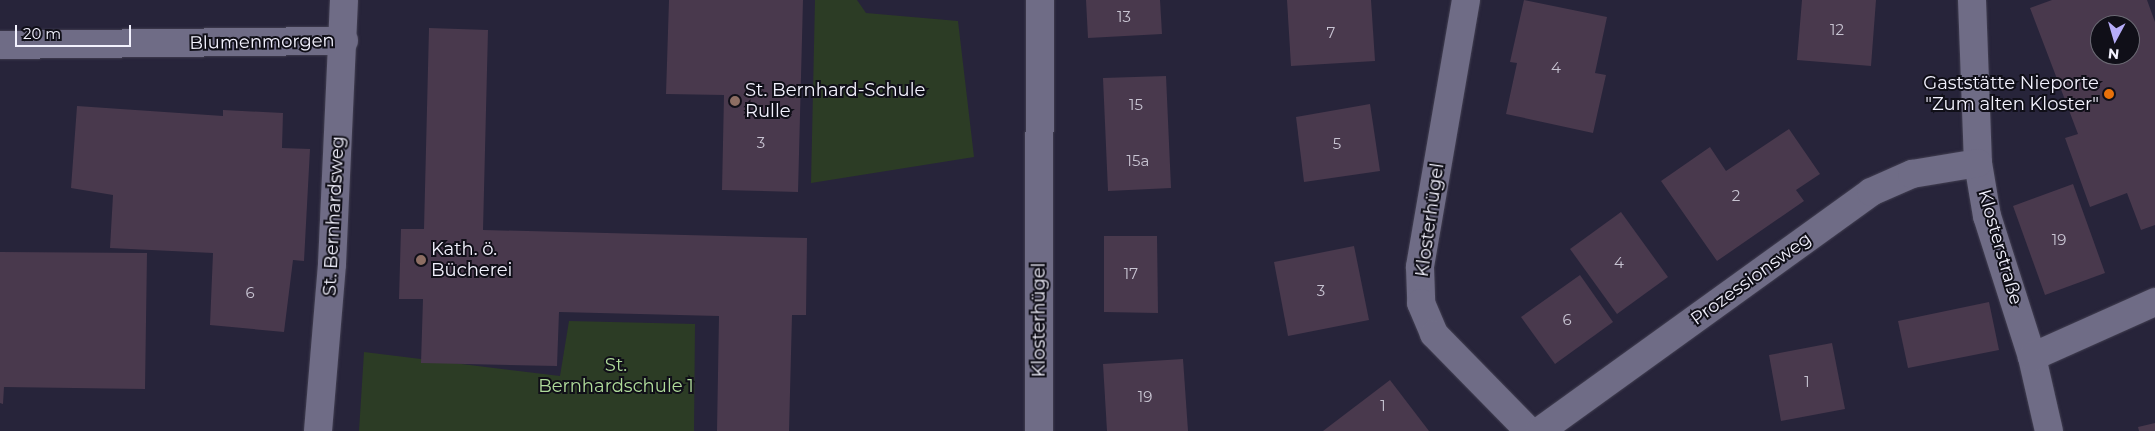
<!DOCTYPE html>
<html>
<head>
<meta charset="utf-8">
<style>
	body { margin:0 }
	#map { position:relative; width:2155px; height:431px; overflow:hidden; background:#27243a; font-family:Montserrat,sans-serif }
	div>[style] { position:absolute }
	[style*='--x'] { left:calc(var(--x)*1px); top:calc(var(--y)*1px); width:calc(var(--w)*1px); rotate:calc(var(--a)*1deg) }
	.green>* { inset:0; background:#2c3c25 }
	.building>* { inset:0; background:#49394d }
	.roads { filter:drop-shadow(0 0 1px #423f51) drop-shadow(0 0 1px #423f51) }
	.minor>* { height:28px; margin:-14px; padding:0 14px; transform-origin:14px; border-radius:14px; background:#6f6c86 }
	.dots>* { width:14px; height:14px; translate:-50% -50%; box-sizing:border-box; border:2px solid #100f18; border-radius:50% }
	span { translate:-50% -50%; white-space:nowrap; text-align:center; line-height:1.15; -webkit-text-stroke:4px #100f18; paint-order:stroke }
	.number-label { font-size:15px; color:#c8c4d2 }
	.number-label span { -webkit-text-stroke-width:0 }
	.street-label { font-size:18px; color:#f3f2fe }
	.poi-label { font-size:18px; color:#f3f2fe }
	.right { translate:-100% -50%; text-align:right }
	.left { translate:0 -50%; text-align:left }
	.park-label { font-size:18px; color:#afdb9a }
	.north { position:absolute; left:2090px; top:15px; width:50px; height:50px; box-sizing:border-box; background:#100f18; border:1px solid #6b6a74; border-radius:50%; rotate:186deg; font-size:14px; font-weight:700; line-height:20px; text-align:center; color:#f3f2fe }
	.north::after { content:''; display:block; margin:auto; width:18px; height:22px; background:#b6acf8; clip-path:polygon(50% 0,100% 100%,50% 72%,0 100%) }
	.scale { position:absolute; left:15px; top:25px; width:116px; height:22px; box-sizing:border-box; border:2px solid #f3f2fe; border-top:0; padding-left:6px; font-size:15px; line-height:18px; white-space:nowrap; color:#f3f2fe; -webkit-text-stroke:4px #100f18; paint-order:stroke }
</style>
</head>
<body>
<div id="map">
	<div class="green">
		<i style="clip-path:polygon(815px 0,857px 0,866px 13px,958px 21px,974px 157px,811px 183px)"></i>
		<i style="clip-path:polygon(569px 321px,695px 324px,694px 431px,359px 431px,364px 352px,560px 376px)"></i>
	</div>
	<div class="building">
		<i style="clip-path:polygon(669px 0,803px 0,798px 192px,722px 190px,724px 95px,666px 94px)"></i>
		<i style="clip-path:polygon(1086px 0,1160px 0,1162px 34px,1088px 38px)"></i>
		<i style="clip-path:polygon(1287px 0,1371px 0,1375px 61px,1291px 66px)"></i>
		<i style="clip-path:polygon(1524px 0,1607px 17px,1595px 73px,1606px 75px,1593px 133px,1506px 114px,1517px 63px,1510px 62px)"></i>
		<i style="clip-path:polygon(1802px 0,1876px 0,1871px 66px,1797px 60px)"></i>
		<i style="clip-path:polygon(evenodd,2052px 0,2147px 0,2155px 22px,2155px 225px,2141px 230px,2127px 193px,2090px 207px,2065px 138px,2078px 134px,2030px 8px,2052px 0,2100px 25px,2130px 25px,2130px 55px,2100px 55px,2100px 25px)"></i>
		<i style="clip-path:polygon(429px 28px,488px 30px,483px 230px,807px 238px,806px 315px,792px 315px,789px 431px,717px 431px,719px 316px,559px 312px,557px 366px,421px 363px,423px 299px,399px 299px,401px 229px,424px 229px)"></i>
		<i style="clip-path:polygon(1166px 76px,1171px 188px,1108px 191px,1103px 78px)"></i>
		<i style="clip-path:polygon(1370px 104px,1380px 171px,1304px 182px,1296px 117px)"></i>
		<i style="clip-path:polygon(77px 106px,223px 116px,223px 110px,283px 113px,282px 148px,310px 149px,304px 261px,293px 260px,284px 332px,210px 325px,213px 253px,110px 248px,113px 195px,71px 188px)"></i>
		<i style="clip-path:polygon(1789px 129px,1820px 174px,1796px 190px,1804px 201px,1717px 261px,1661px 181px,1710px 147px,1726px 171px)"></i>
		<i style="clip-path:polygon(2073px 184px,2105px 273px,2045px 295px,2013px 206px)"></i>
		<i style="clip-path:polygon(1621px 212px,1668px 277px,1617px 314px,1570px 249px)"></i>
		<i style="clip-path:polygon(1104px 236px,1157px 236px,1158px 313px,1104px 312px)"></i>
		<i style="clip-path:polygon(1354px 246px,1369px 320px,1288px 336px,1274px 262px)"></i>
		<i style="clip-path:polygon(0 252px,147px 253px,145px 389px,4px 387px,3px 404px,0 403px)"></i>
		<i style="clip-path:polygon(1580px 275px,1613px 322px,1555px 364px,1521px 317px)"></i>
		<i style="clip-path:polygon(1989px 302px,1999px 350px,1908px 368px,1898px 321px)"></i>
		<i style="clip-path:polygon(1832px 343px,1845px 409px,1781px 421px,1769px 355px)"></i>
		<i style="clip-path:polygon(1183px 359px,1188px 431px,1107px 431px,1103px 364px)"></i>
		<i style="clip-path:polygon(1390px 380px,1429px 431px,1323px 431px)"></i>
		<i style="clip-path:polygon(2155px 423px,2155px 431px,2139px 431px,2138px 427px)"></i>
	</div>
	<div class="roads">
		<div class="minor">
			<i style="--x:1466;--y:0;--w:271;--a:99.8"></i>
			<i style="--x:1420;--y:267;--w:36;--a:88"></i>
			<i style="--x:1421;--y:303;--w:34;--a:67"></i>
			<i style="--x:1434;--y:334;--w:136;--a:45.6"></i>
			<i style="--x:1972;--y:0;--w:163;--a:87.9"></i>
			<i style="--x:1978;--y:163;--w:54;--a:80.4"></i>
			<i style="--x:1987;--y:216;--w:148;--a:72.3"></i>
			<i style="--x:2032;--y:357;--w:76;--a:77.1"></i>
			<i style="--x:0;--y:45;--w:344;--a:-0.7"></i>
			<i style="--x:2032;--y:357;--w:135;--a:-24.1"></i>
			<i style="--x:318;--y:431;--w:168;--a:-85.2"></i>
			<i style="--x:332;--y:264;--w:264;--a:-87.4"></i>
			<i style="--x:1039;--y:431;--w:431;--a:-89.9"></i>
			<i style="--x:1540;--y:431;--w:408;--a:-35.8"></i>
			<i style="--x:1871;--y:192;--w:45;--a:-23.7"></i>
			<i style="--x:1912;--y:174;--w:67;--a:-9.5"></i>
		</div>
	</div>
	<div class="dots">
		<i style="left:2109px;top:94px;background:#e8710a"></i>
		<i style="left:735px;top:101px;background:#8d6e63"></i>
		<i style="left:421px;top:260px;background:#8d6e63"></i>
	</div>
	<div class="number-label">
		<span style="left:1124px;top:17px">13</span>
		<span style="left:1837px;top:30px">12</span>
		<span style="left:1331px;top:33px">7</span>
		<span style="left:1556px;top:68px">4</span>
		<span style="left:1136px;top:105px">15</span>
		<span style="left:761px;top:143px">3</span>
		<span style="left:1337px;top:144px">5</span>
		<span style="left:1138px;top:161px">15a</span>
		<span style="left:1736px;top:196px">2</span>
		<span style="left:2059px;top:240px">19</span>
		<span style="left:1619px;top:263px">4</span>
		<span style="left:1131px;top:274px">17</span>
		<span style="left:1321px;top:291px">3</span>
		<span style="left:250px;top:293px">6</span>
		<span style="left:1567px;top:320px">6</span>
		<span style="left:1807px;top:382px">1</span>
		<span style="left:1145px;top:397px">19</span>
		<span style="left:1383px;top:406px">1</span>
	</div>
	<div class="street-label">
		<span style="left:262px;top:42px;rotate:-1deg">Blumenmorgen</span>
		<span style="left:334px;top:216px;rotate:-87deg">St. Bernhardsweg</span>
		<span style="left:1430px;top:220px;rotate:-82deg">Klosterhügel</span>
		<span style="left:2000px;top:247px;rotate:74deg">Klosterstraße</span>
		<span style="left:1751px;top:279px;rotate:-36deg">Prozessionsweg</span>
		<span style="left:1039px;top:320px;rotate:-90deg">Klosterhügel</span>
	</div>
	<div class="poi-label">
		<span class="right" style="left:2099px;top:94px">Gaststätte Nieporte<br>"Zum alten Kloster"</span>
		<span class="left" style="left:745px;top:101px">St. Bernhard-Schule<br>Rulle</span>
		<span class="left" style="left:431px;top:260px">Kath. ö.<br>Bücherei</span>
	</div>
	<div class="park-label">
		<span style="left:616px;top:376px">St.<br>Bernhardschule 1</span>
	</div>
	<div class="north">N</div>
	<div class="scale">20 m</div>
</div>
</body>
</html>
